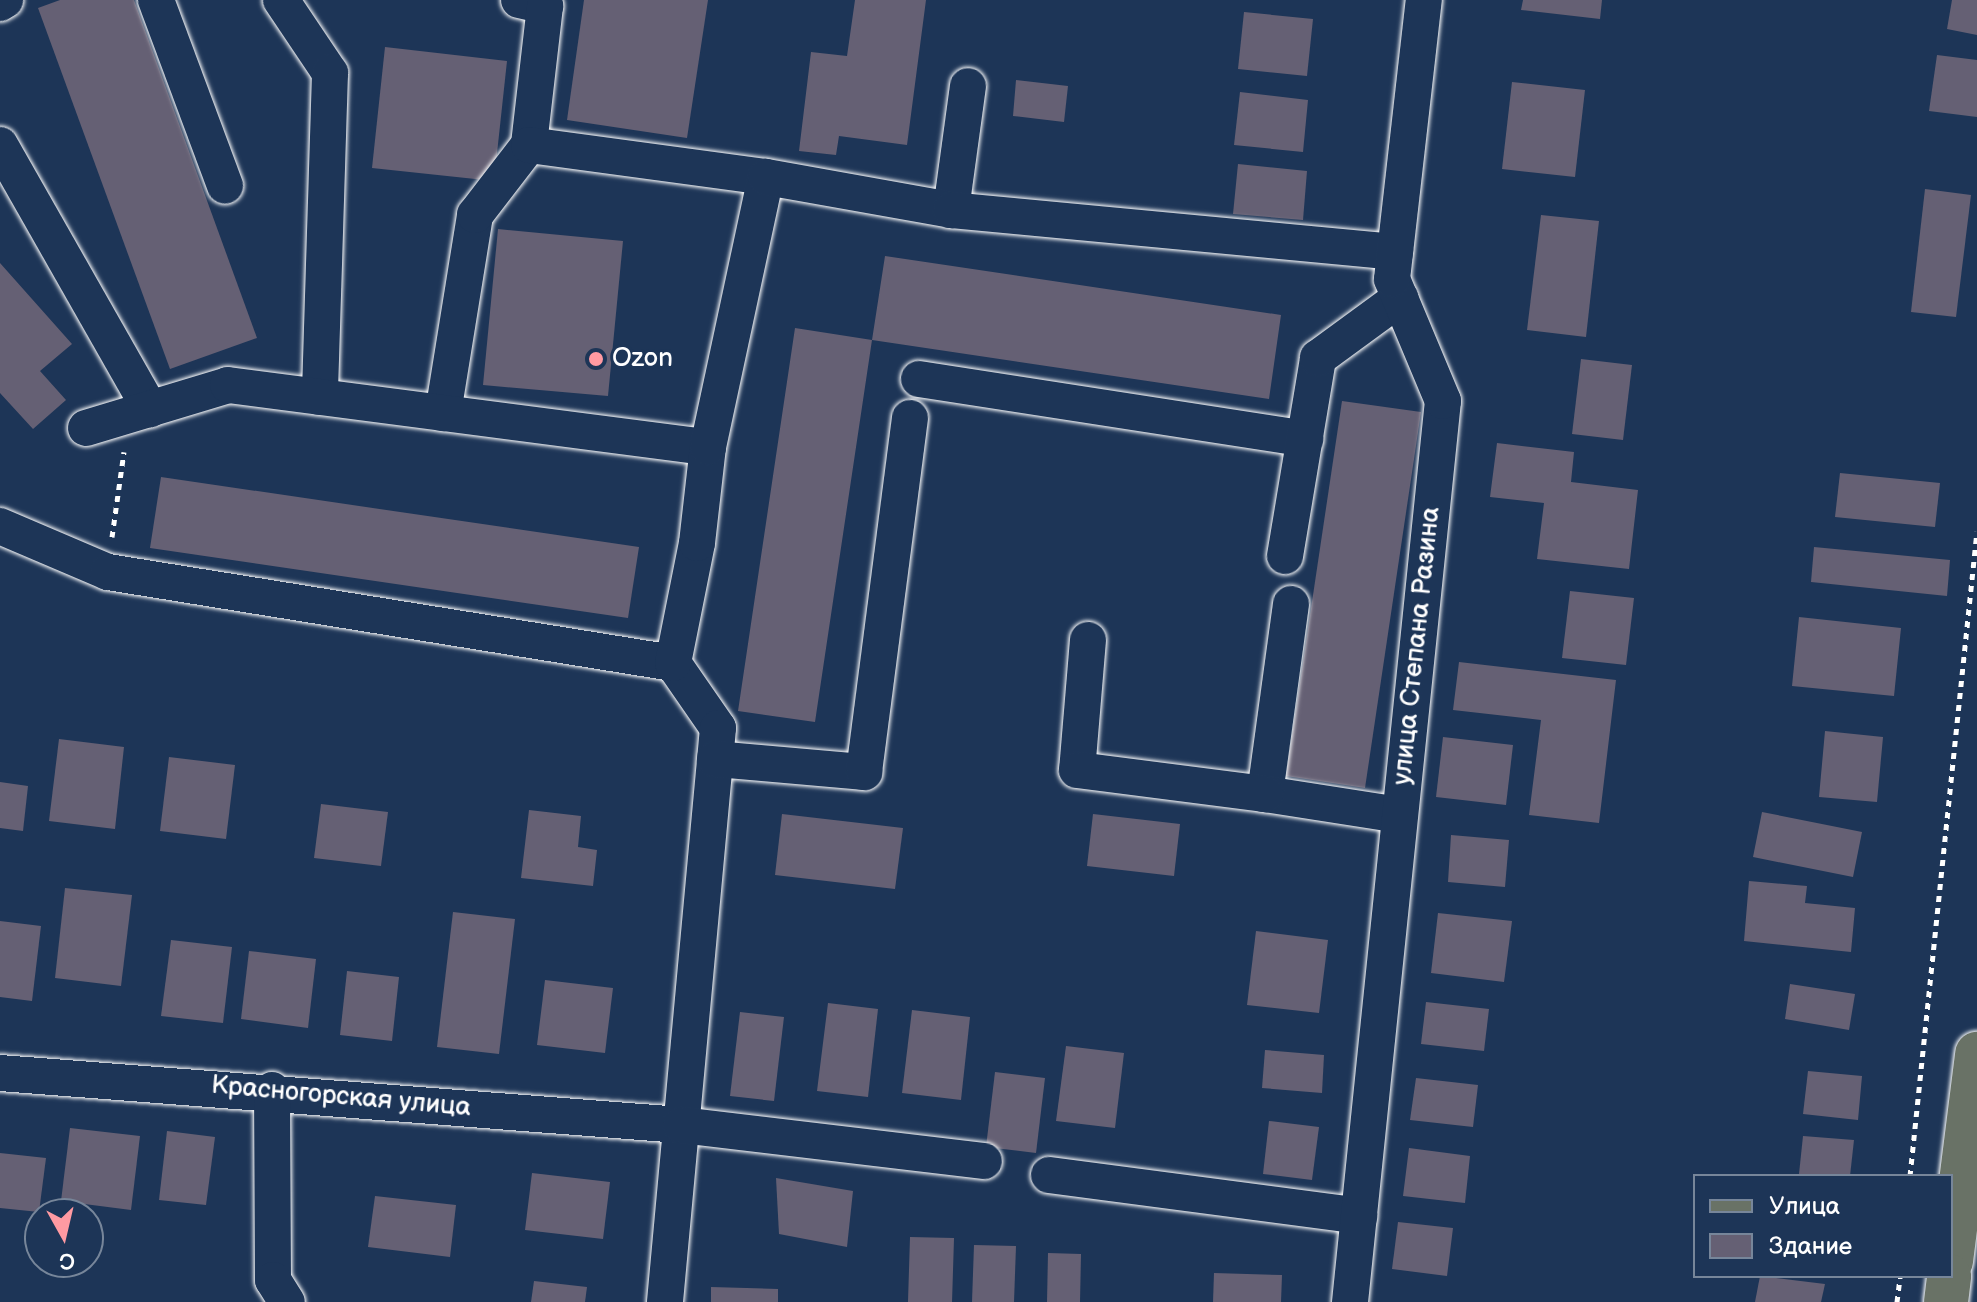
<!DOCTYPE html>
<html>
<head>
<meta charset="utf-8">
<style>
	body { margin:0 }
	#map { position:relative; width:1977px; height:1302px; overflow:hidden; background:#1d3557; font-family:"Balsamiq Sans",sans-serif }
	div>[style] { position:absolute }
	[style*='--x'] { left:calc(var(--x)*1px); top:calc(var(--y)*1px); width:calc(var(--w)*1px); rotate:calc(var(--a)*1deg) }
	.building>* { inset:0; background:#656074 }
	.path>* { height:5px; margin-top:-2.5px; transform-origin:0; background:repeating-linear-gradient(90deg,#fff 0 6px,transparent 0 12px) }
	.roads { filter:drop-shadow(0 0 2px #fff) drop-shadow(0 0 2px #fff) }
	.minor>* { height:36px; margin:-18px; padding:0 18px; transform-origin:18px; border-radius:18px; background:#1d3557 }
	.major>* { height:44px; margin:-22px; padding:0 22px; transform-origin:22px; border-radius:22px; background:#697266 }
	.dots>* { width:22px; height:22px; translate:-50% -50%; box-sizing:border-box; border:4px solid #1d3557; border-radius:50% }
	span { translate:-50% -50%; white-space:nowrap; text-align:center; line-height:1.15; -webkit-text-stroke:6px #1d3557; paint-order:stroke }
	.poi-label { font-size:26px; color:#fff }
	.left { translate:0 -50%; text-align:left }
	.street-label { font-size:26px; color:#fff }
	.legend { position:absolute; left:1693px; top:1174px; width:260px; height:104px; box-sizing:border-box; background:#1d3557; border:2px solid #77869a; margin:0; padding:10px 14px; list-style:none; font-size:24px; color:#fff }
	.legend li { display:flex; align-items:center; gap:16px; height:40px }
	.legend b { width:40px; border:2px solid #77869a }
	.north { position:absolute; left:24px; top:1198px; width:80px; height:80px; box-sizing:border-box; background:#1d3557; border:2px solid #77869a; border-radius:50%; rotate:172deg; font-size:22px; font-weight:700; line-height:32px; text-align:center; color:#fff }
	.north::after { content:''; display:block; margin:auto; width:28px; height:36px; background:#ff9aa2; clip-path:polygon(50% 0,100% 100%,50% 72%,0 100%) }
</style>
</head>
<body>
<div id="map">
	<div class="building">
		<i style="clip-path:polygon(60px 0,134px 0,257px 338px,170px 369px,38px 8px)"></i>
		<i style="clip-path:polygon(584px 0,708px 0,687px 138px,567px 120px)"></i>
		<i style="clip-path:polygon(855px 0,926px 0,907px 145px,839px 136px,836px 155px,799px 151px,811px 52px,847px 56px)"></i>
		<i style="clip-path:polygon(1523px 0,1602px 0,1600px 19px,1521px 10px)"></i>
		<i style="clip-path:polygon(1952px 0,1977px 0,1977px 35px,1947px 29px)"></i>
		<i style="clip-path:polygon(1244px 12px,1313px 19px,1307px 76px,1238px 69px)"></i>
		<i style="clip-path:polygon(385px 47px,507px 61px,494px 181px,372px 168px)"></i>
		<i style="clip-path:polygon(1937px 55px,1977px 60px,1977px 117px,1929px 111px)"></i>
		<i style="clip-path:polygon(1016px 80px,1068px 86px,1064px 122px,1013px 116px)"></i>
		<i style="clip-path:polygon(1512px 82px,1585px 90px,1575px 177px,1502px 169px)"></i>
		<i style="clip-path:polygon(1240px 92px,1308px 100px,1303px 152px,1234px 145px)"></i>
		<i style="clip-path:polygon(1238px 164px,1307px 171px,1303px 220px,1233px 214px)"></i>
		<i style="clip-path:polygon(1925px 189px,1971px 195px,1956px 317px,1911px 312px)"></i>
		<i style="clip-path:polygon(1541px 215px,1599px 221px,1586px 337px,1527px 330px)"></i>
		<i style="clip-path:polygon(498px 229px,623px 241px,608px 396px,483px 385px)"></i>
		<i style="clip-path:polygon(885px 256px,1281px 315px,1269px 399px,872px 340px,815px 722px,738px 711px,795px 328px,872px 340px)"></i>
		<i style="clip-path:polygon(0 263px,72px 344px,40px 371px,66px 400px,33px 429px,0 393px)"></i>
		<i style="clip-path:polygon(1581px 359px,1632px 365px,1623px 440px,1572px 434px)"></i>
		<i style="clip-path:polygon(1342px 401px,1421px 412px,1365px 788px,1286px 776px)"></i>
		<i style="clip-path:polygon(1497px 443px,1574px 452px,1571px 482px,1638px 490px,1629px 569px,1537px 559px,1544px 503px,1490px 497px)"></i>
		<i style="clip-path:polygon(1840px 473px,1940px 483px,1935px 527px,1835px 517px)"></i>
		<i style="clip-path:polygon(161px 477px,639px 547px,628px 618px,150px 548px)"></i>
		<i style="clip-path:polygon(1814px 547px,1950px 560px,1947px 596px,1811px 582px)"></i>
		<i style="clip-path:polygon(1570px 591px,1634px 598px,1626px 665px,1562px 658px)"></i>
		<i style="clip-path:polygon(1799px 617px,1901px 628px,1894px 696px,1792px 686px)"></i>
		<i style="clip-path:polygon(1459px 662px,1616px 680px,1599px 823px,1529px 815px,1541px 720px,1453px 710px)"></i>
		<i style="clip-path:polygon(1825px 731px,1883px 737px,1877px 802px,1819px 797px)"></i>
		<i style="clip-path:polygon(1443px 737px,1513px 745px,1506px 805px,1436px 797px)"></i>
		<i style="clip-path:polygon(59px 739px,124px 747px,115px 829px,49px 821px)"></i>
		<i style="clip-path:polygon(169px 757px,235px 765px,226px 839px,160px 831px)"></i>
		<i style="clip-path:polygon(0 782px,28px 786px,23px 831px,0 828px)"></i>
		<i style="clip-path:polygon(321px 804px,388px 812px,381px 866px,314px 858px)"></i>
		<i style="clip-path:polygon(529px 810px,581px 816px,578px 847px,597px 850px,593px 886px,521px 878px)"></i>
		<i style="clip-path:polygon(1762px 812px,1862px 832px,1853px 877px,1753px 857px)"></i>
		<i style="clip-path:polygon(782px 814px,903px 828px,895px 889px,775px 875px)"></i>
		<i style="clip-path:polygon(1093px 814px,1180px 824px,1174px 876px,1087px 866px)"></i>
		<i style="clip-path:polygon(1451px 835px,1509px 840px,1505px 887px,1448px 882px)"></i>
		<i style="clip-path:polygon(1749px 881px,1807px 886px,1805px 903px,1855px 908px,1851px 952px,1744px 941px)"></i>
		<i style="clip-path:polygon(65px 888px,132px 895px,121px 986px,55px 978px)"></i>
		<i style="clip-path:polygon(453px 912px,515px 919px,499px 1054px,437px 1047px)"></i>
		<i style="clip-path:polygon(1438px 913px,1512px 921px,1504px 982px,1431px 973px)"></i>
		<i style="clip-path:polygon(0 921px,41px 926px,32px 1001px,0 997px)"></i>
		<i style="clip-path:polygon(1256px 931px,1328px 940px,1319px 1013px,1247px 1005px)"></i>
		<i style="clip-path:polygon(171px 940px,232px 947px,223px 1023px,161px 1016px)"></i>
		<i style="clip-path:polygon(249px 951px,316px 959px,308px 1028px,241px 1019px)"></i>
		<i style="clip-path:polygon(347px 971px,399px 977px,392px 1041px,340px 1035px)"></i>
		<i style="clip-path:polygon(545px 980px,613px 988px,605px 1053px,537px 1045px)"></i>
		<i style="clip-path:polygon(1790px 984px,1855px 994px,1849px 1030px,1785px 1019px)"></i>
		<i style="clip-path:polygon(1426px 1002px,1489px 1009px,1484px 1051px,1421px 1044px)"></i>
		<i style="clip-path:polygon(828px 1003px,878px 1009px,868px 1097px,817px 1091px)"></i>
		<i style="clip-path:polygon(912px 1010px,970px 1017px,961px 1100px,902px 1093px)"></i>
		<i style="clip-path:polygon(740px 1012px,784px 1017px,774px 1101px,730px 1096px)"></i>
		<i style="clip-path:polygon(1066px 1046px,1124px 1053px,1115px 1128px,1056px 1121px)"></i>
		<i style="clip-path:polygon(1265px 1050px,1324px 1055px,1322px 1093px,1262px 1088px)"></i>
		<i style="clip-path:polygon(1808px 1071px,1862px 1076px,1858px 1120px,1803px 1114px)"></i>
		<i style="clip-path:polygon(995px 1072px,1045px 1078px,1036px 1153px,986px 1147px)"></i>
		<i style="clip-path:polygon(1416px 1078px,1478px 1085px,1473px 1127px,1410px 1120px)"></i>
		<i style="clip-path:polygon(1269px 1121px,1319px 1127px,1312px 1180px,1263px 1174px)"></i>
		<i style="clip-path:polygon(70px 1128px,140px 1136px,131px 1210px,61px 1201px)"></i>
		<i style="clip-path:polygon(167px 1131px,215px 1137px,206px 1205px,159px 1200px)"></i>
		<i style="clip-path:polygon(1803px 1136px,1854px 1140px,1850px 1176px,1799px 1174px)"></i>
		<i style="clip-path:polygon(1409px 1148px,1470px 1156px,1465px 1203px,1403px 1196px)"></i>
		<i style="clip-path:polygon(0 1153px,46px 1158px,39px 1212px,0 1208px)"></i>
		<i style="clip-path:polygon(532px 1173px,610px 1182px,603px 1239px,525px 1230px)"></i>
		<i style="clip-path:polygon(776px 1178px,853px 1191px,847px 1247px,779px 1234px)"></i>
		<i style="clip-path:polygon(375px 1196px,456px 1205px,450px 1257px,368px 1247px)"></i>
		<i style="clip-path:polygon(1398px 1222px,1453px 1228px,1447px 1276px,1392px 1269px)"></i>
		<i style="clip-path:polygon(910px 1237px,954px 1238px,952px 1302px,908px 1302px)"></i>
		<i style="clip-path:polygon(974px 1245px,1016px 1246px,1014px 1302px,972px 1302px)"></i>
		<i style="clip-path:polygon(1048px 1253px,1081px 1254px,1080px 1302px,1047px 1302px)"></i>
		<i style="clip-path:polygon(1214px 1273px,1282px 1275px,1281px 1302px,1213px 1302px)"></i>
		<i style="clip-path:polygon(1760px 1276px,1825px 1284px,1821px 1302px,1755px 1302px)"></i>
		<i style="clip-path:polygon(534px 1281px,587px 1287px,585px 1302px,531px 1302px)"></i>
		<i style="clip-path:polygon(711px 1287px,778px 1289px,778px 1302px,711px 1302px)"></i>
	</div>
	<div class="path">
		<i style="--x:112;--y:537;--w:86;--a:-82"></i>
		<i style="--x:1910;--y:1176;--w:648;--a:-84.07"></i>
		<i style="--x:1897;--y:1302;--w:26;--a:-83"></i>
	</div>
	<div class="roads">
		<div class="minor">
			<i style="--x:156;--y:0;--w:198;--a:69.6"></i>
			<i style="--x:281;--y:0;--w:88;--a:56.1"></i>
			<i style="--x:330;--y:73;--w:324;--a:91.8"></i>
			<i style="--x:519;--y:0;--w:27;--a:13"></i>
			<i style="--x:545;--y:6;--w:140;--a:96.6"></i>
			<i style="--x:0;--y:3;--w:6;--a:-31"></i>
			<i style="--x:0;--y:145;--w:304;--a:60.4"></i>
			<i style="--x:951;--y:210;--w:125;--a:-82.2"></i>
			<i style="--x:919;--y:379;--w:391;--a:8.8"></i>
			<i style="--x:443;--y:413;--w:201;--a:-80.8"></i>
			<i style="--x:475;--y:215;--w:88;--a:-52.4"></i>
			<i style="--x:529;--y:145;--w:239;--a:7.7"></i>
			<i style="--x:86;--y:428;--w:148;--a:-16.8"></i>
			<i style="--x:228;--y:385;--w:484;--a:7.4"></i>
			<i style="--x:0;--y:526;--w:117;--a:23.1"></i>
			<i style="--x:108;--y:572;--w:572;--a:9.15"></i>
			<i style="--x:673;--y:663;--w:79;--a:55.3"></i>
			<i style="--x:718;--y:728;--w:576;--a:95.28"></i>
			<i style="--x:1285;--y:556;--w:201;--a:-80.5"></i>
			<i style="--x:1318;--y:358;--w:102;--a:-36.2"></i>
			<i style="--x:1291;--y:604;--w:192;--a:97.8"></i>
			<i style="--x:1265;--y:794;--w:136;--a:8.9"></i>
			<i style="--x:1088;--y:640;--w:130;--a:94.8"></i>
			<i style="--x:1077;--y:770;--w:190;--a:7.3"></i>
			<i style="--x:673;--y:663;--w:122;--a:-78.7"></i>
			<i style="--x:697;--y:543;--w:97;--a:-83.5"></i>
			<i style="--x:708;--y:447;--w:276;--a:-77.9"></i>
			<i style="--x:766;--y:177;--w:188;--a:10.1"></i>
			<i style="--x:951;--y:210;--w:446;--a:5.4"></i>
			<i style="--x:715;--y:759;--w:150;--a:5"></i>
			<i style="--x:864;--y:772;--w:357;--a:-82.6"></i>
			<i style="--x:0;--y:1073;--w:683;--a:4.37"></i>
			<i style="--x:681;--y:1125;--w:305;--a:6.8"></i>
			<i style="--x:272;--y:1090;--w:190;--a:89.7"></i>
			<i style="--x:273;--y:1280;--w:26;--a:58"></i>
			<i style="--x:1049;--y:1175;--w:313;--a:7.5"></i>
			<i style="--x:1350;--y:1302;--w:906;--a:-84.11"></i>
			<i style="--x:1443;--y:401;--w:132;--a:-112.7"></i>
			<i style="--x:1392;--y:279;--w:281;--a:-83.5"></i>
		</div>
		<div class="major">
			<i style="--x:1951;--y:1261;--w:209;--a:-82.8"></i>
			<i style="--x:1946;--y:1302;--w:26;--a:-83"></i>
		</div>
	</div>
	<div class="dots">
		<i style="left:596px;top:359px;background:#ff9aa2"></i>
	</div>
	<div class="poi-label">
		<span class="left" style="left:612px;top:359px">Ozon</span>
	</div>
	<div class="street-label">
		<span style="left:1417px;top:646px;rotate:-84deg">улица Степана Разина</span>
		<span style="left:341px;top:1097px;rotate:5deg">Красногорская улица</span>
	</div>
	<ul class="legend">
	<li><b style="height:10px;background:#697266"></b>Улица</li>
	<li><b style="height:22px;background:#656074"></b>Здание</li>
	</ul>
	<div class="north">С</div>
</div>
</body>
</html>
